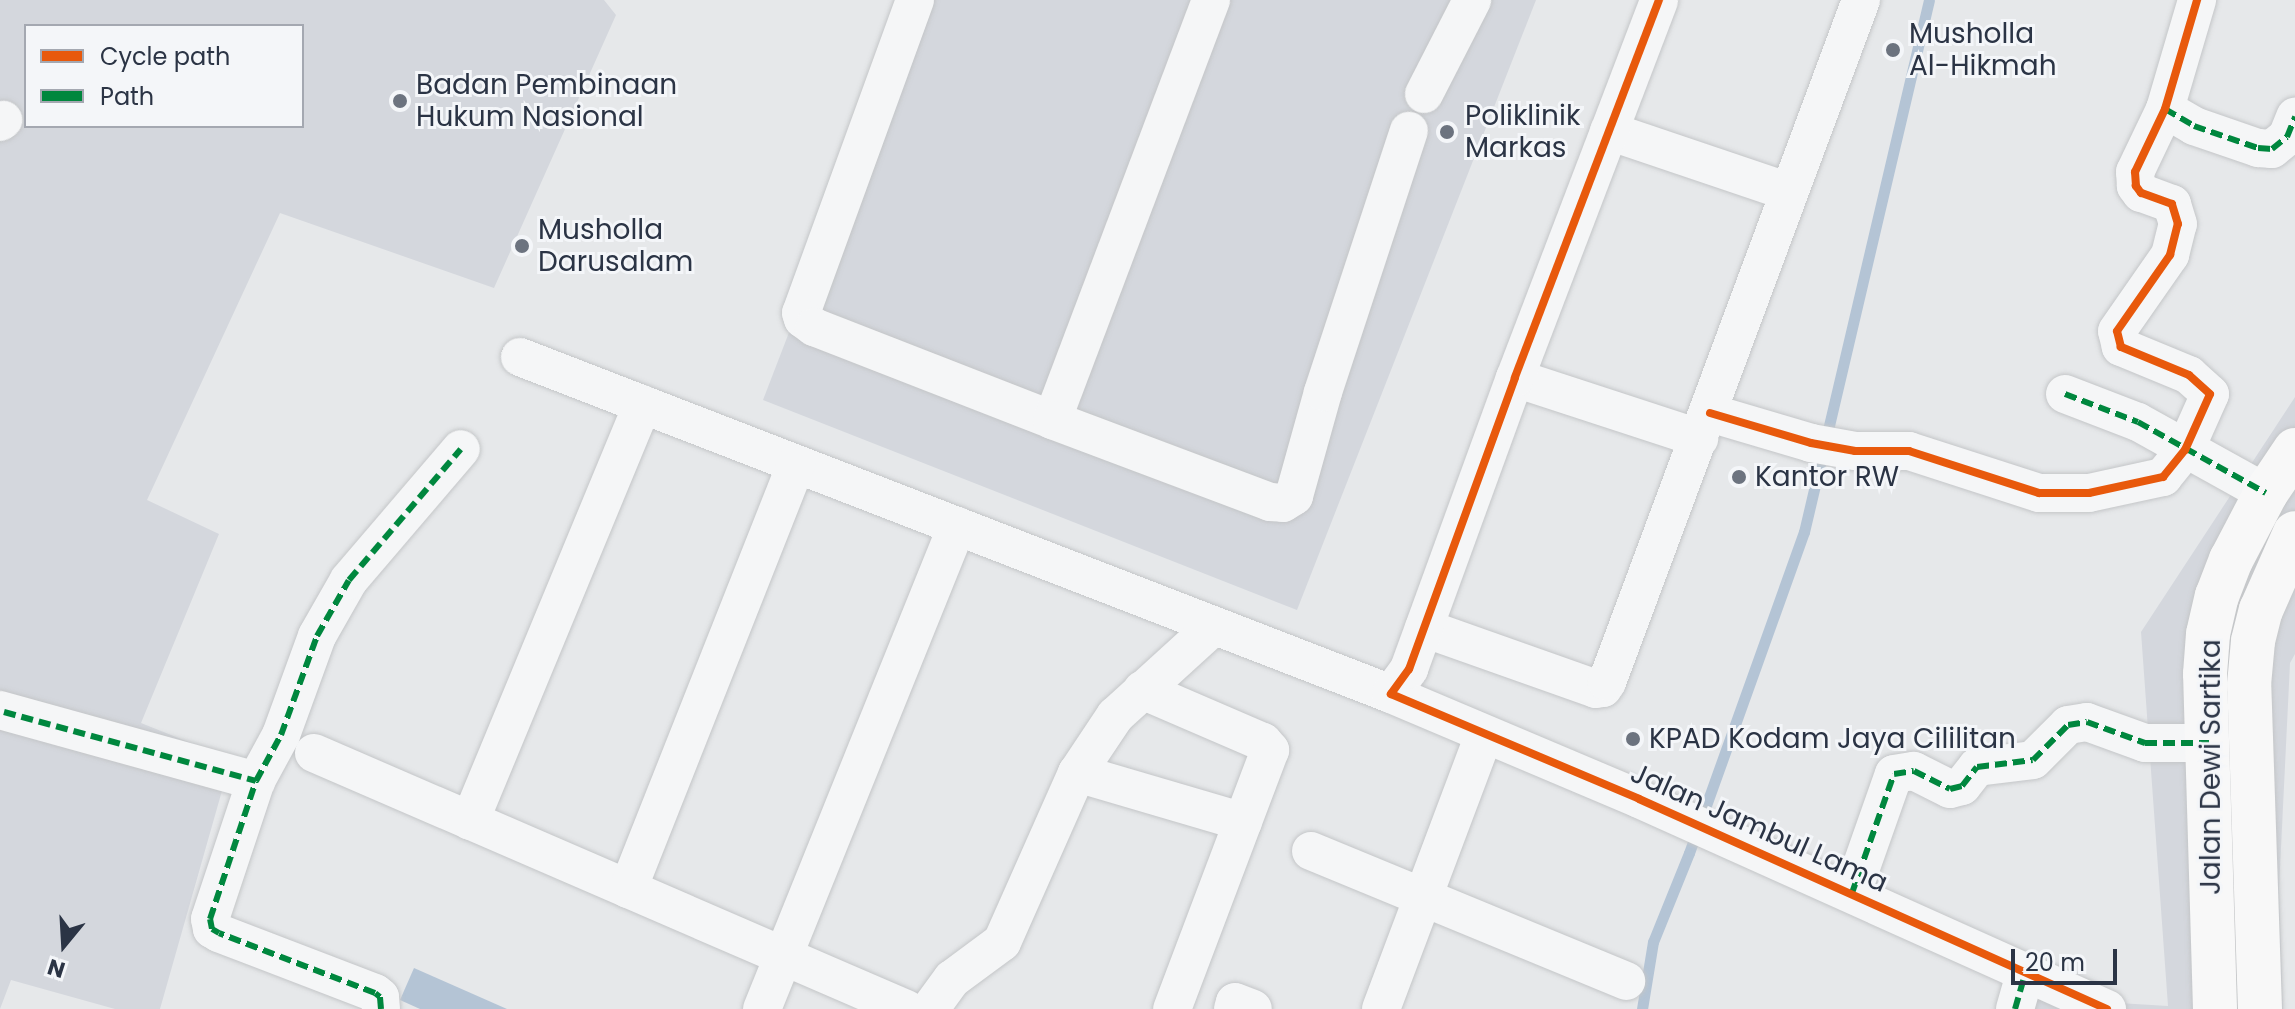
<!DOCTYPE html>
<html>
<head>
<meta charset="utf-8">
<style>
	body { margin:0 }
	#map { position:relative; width:2295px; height:1009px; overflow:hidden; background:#e6e8ea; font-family:Poppins,sans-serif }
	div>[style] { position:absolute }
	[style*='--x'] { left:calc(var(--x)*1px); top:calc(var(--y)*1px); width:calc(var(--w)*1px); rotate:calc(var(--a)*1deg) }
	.built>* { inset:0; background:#d4d7dd }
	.water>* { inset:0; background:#b4c4d5 }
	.stream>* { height:11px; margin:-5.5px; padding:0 5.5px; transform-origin:5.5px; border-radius:5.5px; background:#b4c4d5 }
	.roads { filter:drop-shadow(0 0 2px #c4c6c8) drop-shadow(0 0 2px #c4c6c8) }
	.minor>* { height:38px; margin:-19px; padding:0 19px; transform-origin:19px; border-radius:19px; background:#f5f6f7 }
	.major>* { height:44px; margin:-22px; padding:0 22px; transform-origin:22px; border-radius:22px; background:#f8f8f8 }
	.quiet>* { height:6px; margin-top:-3px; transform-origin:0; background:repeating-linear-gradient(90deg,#00873e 0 12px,transparent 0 18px) }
	.cycleway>* { height:8px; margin:-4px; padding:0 4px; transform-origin:4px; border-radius:4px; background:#e8590c }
	.dots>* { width:22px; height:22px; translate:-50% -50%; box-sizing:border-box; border:4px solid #f4f6f9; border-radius:50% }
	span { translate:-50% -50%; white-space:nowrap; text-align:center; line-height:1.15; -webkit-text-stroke:6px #f4f6f9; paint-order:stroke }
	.poi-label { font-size:28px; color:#2b3445 }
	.left { translate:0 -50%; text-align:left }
	.street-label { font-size:28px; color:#2b3445 }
	.legend { position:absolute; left:24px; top:24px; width:280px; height:104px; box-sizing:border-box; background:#f4f6f9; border:2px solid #a4a8b1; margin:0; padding:10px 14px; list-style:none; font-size:24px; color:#2b3445 }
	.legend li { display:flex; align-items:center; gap:16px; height:40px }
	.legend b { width:40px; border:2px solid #a4a8b1 }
	.north { position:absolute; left:24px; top:905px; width:80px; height:80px; -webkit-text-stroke:6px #f4f6f9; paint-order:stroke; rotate:198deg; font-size:22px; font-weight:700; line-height:32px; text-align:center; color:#2b3445 }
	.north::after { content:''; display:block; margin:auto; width:28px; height:36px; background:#2b3445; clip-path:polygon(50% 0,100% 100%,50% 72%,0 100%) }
	.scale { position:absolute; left:2011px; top:949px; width:106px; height:36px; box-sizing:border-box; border:4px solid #2b3445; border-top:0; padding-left:10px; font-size:24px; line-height:28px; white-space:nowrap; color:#2b3445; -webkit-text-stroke:6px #f4f6f9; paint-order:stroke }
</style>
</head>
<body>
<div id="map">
	<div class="built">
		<i style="clip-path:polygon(evenodd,0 0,604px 0,616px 15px,494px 288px,280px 213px,147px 500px,219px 534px,141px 723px,231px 759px,160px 1009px,115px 1009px,11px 980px,0 1009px,0 0,26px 26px,302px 26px,302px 126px,26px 126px,26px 26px)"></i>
		<i style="clip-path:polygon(917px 0,1536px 0,1297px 610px,763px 400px)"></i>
		<i style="clip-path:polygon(2295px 397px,2295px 654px,2290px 663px,2279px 889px,2283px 1009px,2016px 1009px,2019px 997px,2168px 1006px,2141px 632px)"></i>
	</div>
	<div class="water">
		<i style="clip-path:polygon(414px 968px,507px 1009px,420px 1009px,400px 1000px)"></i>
	</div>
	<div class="stream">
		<i style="--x:1642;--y:1009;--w:68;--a:-80.7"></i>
		<i style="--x:1653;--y:942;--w:96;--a:-68"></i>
		<i style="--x:1689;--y:853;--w:341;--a:-70.3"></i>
		<i style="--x:1804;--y:532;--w:546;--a:-76.78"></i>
	</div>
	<div class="roads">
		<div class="minor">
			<i style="--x:915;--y:0;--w:333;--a:110"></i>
			<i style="--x:801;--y:313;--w:6;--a:72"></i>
			<i style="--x:803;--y:319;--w:14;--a:36"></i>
			<i style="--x:814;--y:327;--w:256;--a:21.3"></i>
			<i style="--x:1211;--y:0;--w:449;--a:110.7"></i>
			<i style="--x:1052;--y:420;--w:233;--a:20.6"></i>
			<i style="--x:1270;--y:502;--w:13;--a:4"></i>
			<i style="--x:1283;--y:503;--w:13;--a:-32"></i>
			<i style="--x:1294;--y:496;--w:108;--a:-74.4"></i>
			<i style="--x:1323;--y:392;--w:275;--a:-71.8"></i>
			<i style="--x:1424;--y:94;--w:106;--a:-62.9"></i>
			<i style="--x:2165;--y:109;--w:34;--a:30"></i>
			<i style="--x:2194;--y:126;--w:68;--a:19"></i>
			<i style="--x:2258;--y:148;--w:14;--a:4"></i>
			<i style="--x:2272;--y:149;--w:19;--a:-39"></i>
			<i style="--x:2287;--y:137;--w:22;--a:-68"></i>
			<i style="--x:0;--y:122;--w:4;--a:-34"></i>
			<i style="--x:1609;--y:131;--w:190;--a:18.7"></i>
			<i style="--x:520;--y:357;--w:934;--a:21.15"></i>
			<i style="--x:1391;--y:694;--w:269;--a:22.9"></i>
			<i style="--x:1639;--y:799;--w:513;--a:24.17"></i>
			<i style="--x:1515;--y:378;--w:194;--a:18.1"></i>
			<i style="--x:2065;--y:394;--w:78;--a:21"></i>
			<i style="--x:2138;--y:422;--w:146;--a:29"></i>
			<i style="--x:1710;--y:413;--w:105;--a:16.5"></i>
			<i style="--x:1811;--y:443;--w:45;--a:10.3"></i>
			<i style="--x:1855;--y:451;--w:54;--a:0"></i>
			<i style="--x:1909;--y:451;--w:137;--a:17.9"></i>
			<i style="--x:2039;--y:493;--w:50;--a:0"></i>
			<i style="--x:2089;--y:493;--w:76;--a:-12.2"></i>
			<i style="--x:2163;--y:477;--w:35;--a:-51"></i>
			<i style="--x:2185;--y:450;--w:61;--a:-65.9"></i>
			<i style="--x:2210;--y:394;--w:28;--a:-138"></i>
			<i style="--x:2189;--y:375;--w:74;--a:-157.6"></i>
			<i style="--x:2121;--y:347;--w:16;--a:-104"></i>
			<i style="--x:2117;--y:331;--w:93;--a:-55.1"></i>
			<i style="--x:2170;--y:255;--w:32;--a:-76"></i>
			<i style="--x:2178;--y:224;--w:21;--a:-107"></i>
			<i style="--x:2172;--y:204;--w:33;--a:-160"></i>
			<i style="--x:2141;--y:193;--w:9;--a:-126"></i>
			<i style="--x:2136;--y:186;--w:14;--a:-94"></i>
			<i style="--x:2135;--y:172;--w:70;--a:-64.5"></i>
			<i style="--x:2165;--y:109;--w:114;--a:-73.6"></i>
			<i style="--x:1424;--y:628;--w:182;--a:19.5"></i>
			<i style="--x:1596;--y:689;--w:7;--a:-8"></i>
			<i style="--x:1603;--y:688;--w:7;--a:-56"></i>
			<i style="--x:1607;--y:682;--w:728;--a:-69.57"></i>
			<i style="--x:1142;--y:690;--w:132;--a:23.3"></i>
			<i style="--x:1263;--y:742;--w:11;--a:49"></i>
			<i style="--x:1270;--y:750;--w:277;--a:110.7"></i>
			<i style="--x:1391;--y:694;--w:31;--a:-54"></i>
			<i style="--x:1409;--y:669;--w:310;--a:-70"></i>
			<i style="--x:1515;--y:378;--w:404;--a:-69.1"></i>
			<i style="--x:0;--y:710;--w:266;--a:15.5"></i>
			<i style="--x:314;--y:753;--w:645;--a:23.39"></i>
			<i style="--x:1077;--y:773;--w:173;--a:16.4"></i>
			<i style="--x:470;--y:821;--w:451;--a:-67.5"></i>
			<i style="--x:1311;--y:851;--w:341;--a:22.4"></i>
			<i style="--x:628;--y:889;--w:457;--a:-68.4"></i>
			<i style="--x:1852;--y:893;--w:126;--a:-70.6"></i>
			<i style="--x:1894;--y:774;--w:20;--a:-9"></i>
			<i style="--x:1914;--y:771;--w:40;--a:26.6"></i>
			<i style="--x:1950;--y:789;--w:12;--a:-14"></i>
			<i style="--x:1962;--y:786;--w:24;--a:-52"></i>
			<i style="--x:1977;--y:767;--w:56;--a:-7.1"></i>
			<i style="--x:2033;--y:760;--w:49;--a:-45"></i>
			<i style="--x:2068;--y:725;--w:19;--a:-9"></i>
			<i style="--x:2087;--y:722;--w:62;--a:19.9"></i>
			<i style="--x:2145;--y:743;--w:64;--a:0"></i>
			<i style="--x:381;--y:1009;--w:12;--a:-95"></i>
			<i style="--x:380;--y:997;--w:6;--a:-141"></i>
			<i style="--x:375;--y:993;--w:167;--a:-159"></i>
			<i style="--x:219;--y:933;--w:8;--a:-150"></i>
			<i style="--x:212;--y:929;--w:10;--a:-101"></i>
			<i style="--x:210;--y:919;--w:145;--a:-71.6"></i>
			<i style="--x:256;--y:781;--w:52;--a:-61.5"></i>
			<i style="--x:281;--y:735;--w:105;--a:-70"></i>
			<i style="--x:317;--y:636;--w:64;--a:-60.3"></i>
			<i style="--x:349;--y:580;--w:172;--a:-49.5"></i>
			<i style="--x:762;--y:1009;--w:521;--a:-68.01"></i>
			<i style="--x:930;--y:1009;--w:37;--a:-54"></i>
			<i style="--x:952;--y:979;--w:62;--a:-36.5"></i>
			<i style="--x:1002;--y:942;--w:185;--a:-66.1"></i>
			<i style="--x:1077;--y:773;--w:69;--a:-56.3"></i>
			<i style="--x:1115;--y:716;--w:134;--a:-42.3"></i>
			<i style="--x:1233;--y:1009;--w:7;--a:-74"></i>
			<i style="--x:1235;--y:1002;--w:19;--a:21"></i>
			<i style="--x:1381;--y:1009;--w:293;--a:-69.4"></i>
			<i style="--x:2015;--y:1009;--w:37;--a:-74"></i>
		</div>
		<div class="major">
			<i style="--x:2215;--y:1009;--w:335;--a:-91.7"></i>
			<i style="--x:2205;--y:674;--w:40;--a:-85.7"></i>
			<i style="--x:2208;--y:634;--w:39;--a:-77"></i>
			<i style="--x:2217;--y:596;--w:39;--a:-69"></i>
			<i style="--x:2231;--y:560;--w:76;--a:-62.4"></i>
			<i style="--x:2266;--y:493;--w:52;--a:-56"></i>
			<i style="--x:2260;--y:1009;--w:324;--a:-91.9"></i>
			<i style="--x:2249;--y:685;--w:44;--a:-84.8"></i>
			<i style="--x:2253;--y:641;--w:32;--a:-76"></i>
			<i style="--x:2261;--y:610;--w:84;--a:-66.2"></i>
		</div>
	</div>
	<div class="quiet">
		<i style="--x:2165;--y:109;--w:34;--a:30"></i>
		<i style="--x:2194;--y:126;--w:68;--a:19"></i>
		<i style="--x:2258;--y:148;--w:14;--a:4"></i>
		<i style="--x:2272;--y:149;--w:19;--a:-39"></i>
		<i style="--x:2287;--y:137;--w:22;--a:-68"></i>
		<i style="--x:2065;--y:394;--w:78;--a:21"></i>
		<i style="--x:2138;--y:422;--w:146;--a:29"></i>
		<i style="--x:4;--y:712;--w:261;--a:15.3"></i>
		<i style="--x:1852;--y:893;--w:126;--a:-70.6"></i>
		<i style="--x:1894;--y:774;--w:20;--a:-9"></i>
		<i style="--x:1914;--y:771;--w:40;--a:26.6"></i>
		<i style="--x:1950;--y:789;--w:12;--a:-14"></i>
		<i style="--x:1962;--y:786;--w:24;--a:-52"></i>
		<i style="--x:1977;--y:767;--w:56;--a:-7.1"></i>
		<i style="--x:2033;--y:760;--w:49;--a:-45"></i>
		<i style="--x:2068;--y:725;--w:19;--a:-9"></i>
		<i style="--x:2087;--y:722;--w:62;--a:19.9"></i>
		<i style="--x:2145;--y:743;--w:64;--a:0"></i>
		<i style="--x:381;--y:1009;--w:12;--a:-95"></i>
		<i style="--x:380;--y:997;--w:6;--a:-141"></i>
		<i style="--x:375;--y:993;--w:167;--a:-159"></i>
		<i style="--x:219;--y:933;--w:8;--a:-150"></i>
		<i style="--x:212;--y:929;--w:10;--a:-101"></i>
		<i style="--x:210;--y:919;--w:145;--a:-71.6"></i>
		<i style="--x:256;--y:781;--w:52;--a:-61.5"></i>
		<i style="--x:281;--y:735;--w:105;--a:-70"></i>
		<i style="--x:317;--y:636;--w:64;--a:-60.3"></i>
		<i style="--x:349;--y:580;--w:172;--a:-49.5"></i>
		<i style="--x:2015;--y:1009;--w:37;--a:-74"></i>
	</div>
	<div class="cycleway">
		<i style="--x:1659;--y:0;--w:404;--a:110.9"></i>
		<i style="--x:1515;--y:378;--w:310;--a:110"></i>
		<i style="--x:1409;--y:669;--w:31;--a:126"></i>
		<i style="--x:1391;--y:694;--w:269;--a:22.9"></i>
		<i style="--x:1639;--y:799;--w:513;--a:24.17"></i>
		<i style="--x:1710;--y:413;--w:105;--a:16.5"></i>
		<i style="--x:1811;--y:443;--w:45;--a:10.3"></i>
		<i style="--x:1855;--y:451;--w:54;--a:0"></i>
		<i style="--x:1909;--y:451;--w:137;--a:17.9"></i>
		<i style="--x:2039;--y:493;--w:50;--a:0"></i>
		<i style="--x:2089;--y:493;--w:76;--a:-12.2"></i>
		<i style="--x:2163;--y:477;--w:35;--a:-51"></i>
		<i style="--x:2185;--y:450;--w:61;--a:-65.9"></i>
		<i style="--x:2210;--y:394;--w:28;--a:-138"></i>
		<i style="--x:2189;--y:375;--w:74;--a:-157.6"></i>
		<i style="--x:2121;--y:347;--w:16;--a:-104"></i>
		<i style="--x:2117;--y:331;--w:93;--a:-55.1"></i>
		<i style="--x:2170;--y:255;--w:32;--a:-76"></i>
		<i style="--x:2178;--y:224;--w:21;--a:-107"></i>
		<i style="--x:2172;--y:204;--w:33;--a:-160"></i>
		<i style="--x:2141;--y:193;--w:9;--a:-126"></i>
		<i style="--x:2136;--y:186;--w:14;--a:-94"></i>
		<i style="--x:2135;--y:172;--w:70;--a:-64.5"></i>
		<i style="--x:2165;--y:109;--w:114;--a:-73.6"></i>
	</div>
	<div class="dots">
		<i style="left:1893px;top:50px;background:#6c737f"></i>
		<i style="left:400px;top:101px;background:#6c737f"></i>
		<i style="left:1447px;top:132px;background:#6c737f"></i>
		<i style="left:522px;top:246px;background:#6c737f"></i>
		<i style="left:1739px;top:477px;background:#6c737f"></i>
		<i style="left:1633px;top:739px;background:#6c737f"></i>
	</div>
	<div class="poi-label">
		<span class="left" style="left:1909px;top:50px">Musholla<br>Al-Hikmah</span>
		<span class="left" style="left:416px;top:101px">Badan Pembinaan<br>Hukum Nasional</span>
		<span class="left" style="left:1465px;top:132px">Poliklinik<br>Markas</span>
		<span class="left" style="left:538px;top:246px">Musholla<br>Darusalam</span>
		<span class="left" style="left:1755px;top:477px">Kantor RW</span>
		<span class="left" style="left:1649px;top:739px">KPAD Kodam Jaya Cililitan</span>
	</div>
	<div class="street-label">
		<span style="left:2211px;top:767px;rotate:-90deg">Jalan Dewi Sartika</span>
		<span style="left:1759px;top:828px;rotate:24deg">Jalan Jambul Lama</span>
	</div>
	<ul class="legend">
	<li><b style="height:10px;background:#e8590c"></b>Cycle path</li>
	<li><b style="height:10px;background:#00873e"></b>Path</li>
	</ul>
	<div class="north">N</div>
	<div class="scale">20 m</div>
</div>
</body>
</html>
